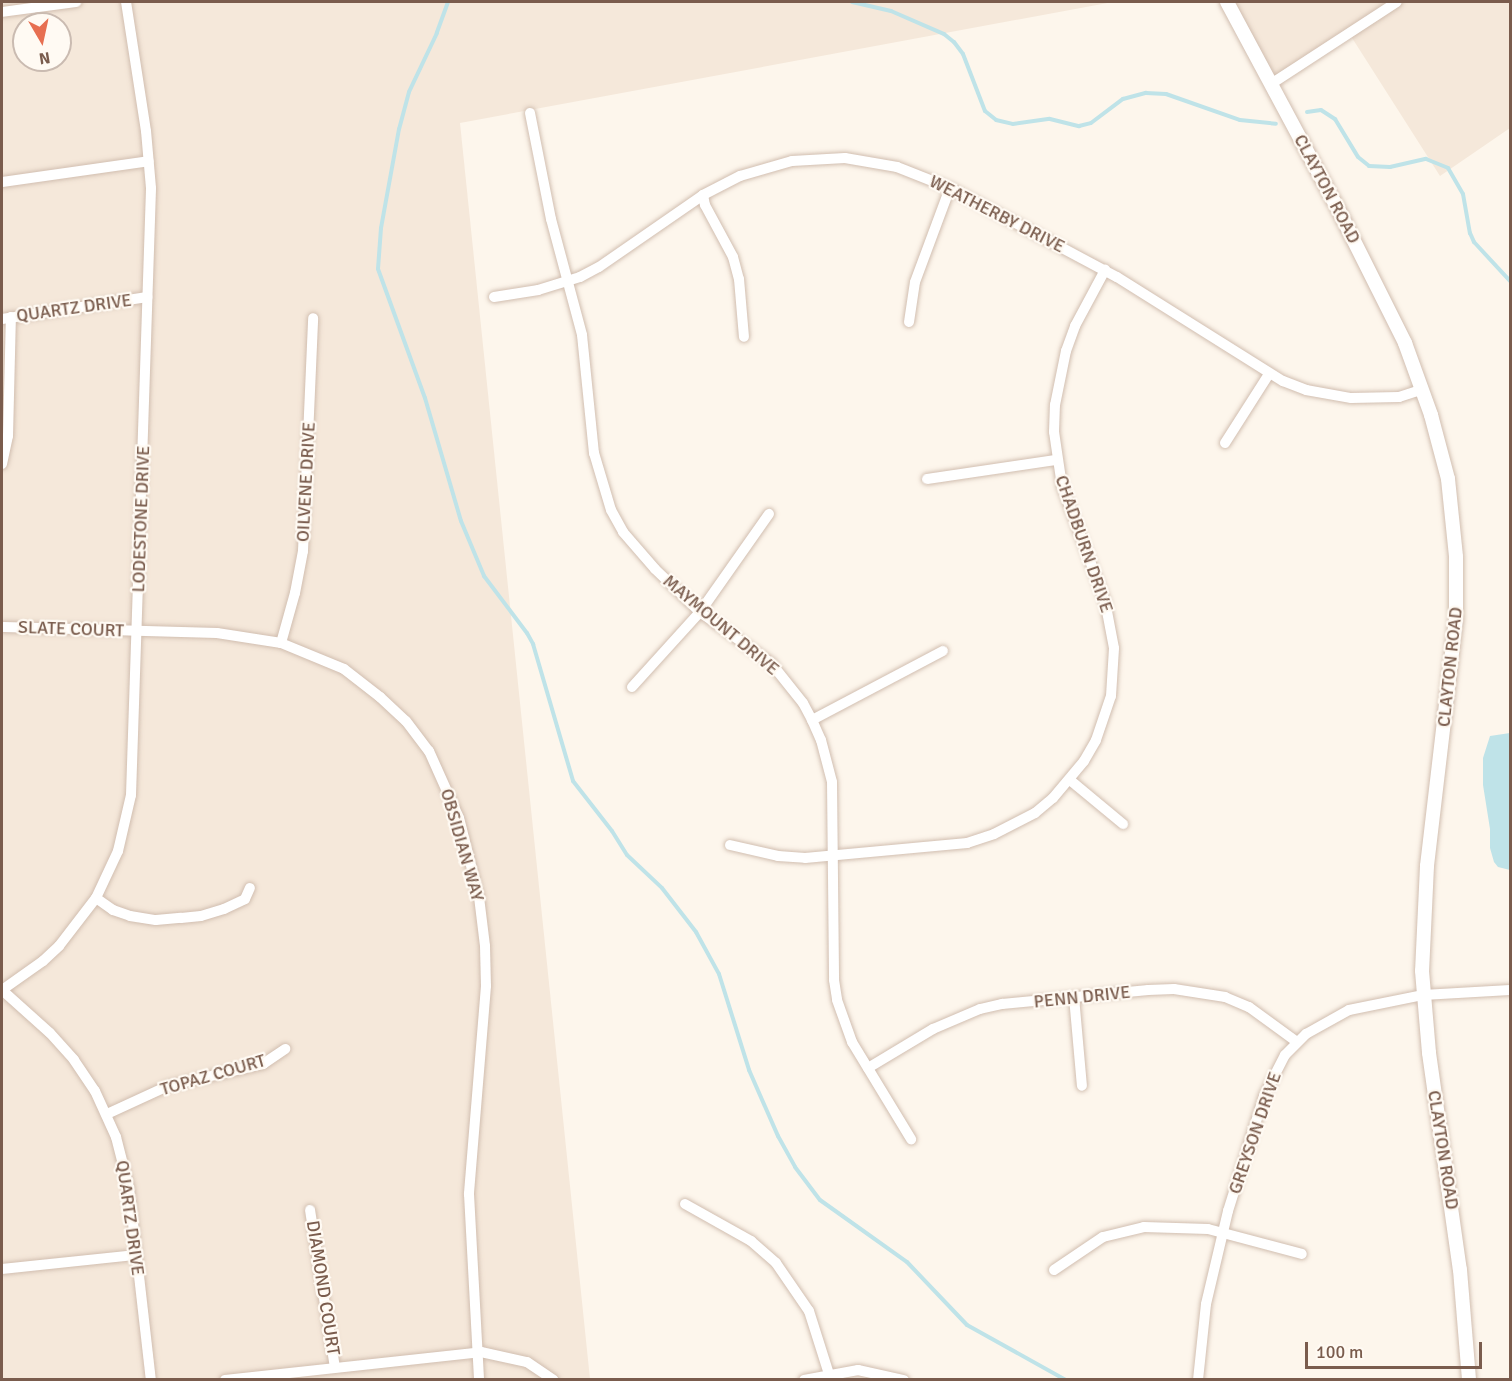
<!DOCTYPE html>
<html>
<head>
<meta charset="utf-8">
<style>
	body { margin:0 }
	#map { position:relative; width:1512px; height:1381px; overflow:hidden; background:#fdf6ec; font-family:Signika,sans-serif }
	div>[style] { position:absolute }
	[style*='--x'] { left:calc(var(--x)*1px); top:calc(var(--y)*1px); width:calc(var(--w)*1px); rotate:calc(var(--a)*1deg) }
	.residential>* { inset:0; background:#f5e8da }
	.water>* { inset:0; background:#bfe3e8 }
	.stream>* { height:4px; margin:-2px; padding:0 2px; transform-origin:2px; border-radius:2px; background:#bfe3e8 }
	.roads { filter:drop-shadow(0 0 2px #d1beb0) drop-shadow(0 0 2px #d1beb0) }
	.minor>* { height:10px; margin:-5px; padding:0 5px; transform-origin:5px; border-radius:5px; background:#fff }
	.tertiary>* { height:14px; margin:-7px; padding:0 7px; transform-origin:7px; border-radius:7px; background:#fff }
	span { translate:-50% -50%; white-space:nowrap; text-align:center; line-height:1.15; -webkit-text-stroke:4.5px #fffaf3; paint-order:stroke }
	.street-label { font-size:18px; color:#7a5c4d }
	.frame { position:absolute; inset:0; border:3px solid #7a5c4d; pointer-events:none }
	.north { position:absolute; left:12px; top:12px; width:60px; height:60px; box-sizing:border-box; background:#fffaf3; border:2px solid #cabbb1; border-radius:50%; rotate:171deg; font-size:16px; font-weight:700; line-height:24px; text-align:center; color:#7a5c4d }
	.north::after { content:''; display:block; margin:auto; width:21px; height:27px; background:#e76f51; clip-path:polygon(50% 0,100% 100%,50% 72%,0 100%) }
	.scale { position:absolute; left:1305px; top:1342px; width:177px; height:27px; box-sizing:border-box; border:3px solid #7a5c4d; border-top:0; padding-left:8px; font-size:18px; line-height:21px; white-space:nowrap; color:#7a5c4d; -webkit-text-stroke:4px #fffaf3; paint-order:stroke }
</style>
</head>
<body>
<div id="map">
	<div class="residential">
		<i style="clip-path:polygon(evenodd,2px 2px,1113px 2px,460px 123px,590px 1379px,2px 1380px,2px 2px,24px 24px,60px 24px,60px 60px,24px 60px,24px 24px)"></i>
		<i style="clip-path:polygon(1233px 2px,1510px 2px,1510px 128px,1440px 176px,1347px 30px,1272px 79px)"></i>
	</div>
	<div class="water">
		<i style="clip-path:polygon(1510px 733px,1510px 870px,1498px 867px,1494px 862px,1490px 848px,1490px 829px,1483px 785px,1483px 758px,1490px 736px)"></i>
	</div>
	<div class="stream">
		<i style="--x:448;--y:2;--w:33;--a:110"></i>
		<i style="--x:437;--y:33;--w:65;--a:115.4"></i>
		<i style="--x:409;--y:92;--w:38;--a:105"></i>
		<i style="--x:399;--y:129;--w:101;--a:100.3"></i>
		<i style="--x:381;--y:228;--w:41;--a:94.2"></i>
		<i style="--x:378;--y:269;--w:137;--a:70"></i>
		<i style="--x:425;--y:398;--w:128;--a:73.7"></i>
		<i style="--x:461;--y:521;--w:60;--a:67.3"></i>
		<i style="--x:484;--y:576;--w:71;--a:53"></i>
		<i style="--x:527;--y:633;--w:13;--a:61"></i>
		<i style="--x:533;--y:644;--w:143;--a:73.7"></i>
		<i style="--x:573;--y:781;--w:63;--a:52"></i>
		<i style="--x:612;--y:831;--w:28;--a:58"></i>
		<i style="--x:627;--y:855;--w:48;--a:43.3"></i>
		<i style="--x:662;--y:888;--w:56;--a:52.3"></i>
		<i style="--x:696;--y:932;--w:48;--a:61.3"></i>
		<i style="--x:719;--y:974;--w:101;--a:72.6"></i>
		<i style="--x:749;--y:1070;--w:72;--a:66.3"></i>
		<i style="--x:778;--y:1136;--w:35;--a:61"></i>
		<i style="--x:795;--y:1167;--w:41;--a:52.9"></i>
		<i style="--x:820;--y:1200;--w:107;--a:35.5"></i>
		<i style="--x:907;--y:1262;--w:87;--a:46.4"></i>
		<i style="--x:967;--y:1325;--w:113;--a:29.1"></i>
		<i style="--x:852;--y:2;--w:40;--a:13"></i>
		<i style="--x:891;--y:11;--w:58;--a:23.5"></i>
		<i style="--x:944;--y:34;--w:13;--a:39"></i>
		<i style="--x:954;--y:42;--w:15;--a:53"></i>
		<i style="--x:963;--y:54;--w:61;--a:68.9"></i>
		<i style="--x:985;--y:111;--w:14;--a:39"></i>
		<i style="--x:996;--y:120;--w:17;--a:13"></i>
		<i style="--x:1013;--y:124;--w:37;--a:-8"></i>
		<i style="--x:1050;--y:119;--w:30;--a:14"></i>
		<i style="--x:1079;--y:126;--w:12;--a:-14"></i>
		<i style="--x:1091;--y:123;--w:40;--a:-37"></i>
		<i style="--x:1123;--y:99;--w:24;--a:-15"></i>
		<i style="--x:1146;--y:93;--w:20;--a:3"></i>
		<i style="--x:1166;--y:94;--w:78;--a:19.4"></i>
		<i style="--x:1240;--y:120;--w:36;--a:6"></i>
		<i style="--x:1307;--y:112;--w:14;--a:-8"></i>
		<i style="--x:1321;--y:110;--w:17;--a:33"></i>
		<i style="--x:1335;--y:119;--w:44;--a:58.8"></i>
		<i style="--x:1358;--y:157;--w:14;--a:39"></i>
		<i style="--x:1369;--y:166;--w:21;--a:3"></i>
		<i style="--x:1390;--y:167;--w:37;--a:-13"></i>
		<i style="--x:1426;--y:159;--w:24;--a:22"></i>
		<i style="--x:1448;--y:168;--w:30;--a:60"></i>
		<i style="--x:1463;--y:194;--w:40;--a:80"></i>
		<i style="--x:1470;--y:233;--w:10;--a:66"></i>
		<i style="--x:1474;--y:242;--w:53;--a:47.3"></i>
	</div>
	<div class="roads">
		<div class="minor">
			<i style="--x:2;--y:12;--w:75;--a:-7.7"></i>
			<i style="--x:1271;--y:84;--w:150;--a:-33.1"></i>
			<i style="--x:530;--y:113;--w:108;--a:78.8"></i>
			<i style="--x:551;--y:219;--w:120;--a:75"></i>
			<i style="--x:582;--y:335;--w:119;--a:84.2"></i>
			<i style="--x:594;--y:453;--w:59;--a:73.4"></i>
			<i style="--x:611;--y:510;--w:25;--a:61"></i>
			<i style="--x:623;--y:532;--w:49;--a:49.1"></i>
			<i style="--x:655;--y:569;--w:62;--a:43.7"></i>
			<i style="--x:700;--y:612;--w:87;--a:35.7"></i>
			<i style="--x:771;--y:663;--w:51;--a:51.3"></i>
			<i style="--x:803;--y:703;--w:19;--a:62"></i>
			<i style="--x:812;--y:720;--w:22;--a:66"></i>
			<i style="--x:821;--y:740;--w:43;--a:75.3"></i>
			<i style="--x:832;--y:782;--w:198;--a:89.4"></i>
			<i style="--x:834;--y:980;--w:20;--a:81"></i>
			<i style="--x:837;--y:1000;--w:45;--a:70.3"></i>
			<i style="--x:852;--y:1042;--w:114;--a:58.7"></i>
			<i style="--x:2;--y:182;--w:148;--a:-8.1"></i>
			<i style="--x:703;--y:195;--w:10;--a:79"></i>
			<i style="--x:705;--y:205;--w:59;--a:61.7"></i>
			<i style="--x:733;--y:257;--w:23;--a:75"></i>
			<i style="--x:739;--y:279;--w:58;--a:85.1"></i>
			<i style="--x:494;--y:297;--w:45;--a:-9"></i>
			<i style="--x:538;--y:290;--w:44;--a:-17.2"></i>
			<i style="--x:580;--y:277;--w:21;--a:-28"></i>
			<i style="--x:599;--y:267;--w:126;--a:-34.7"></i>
			<i style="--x:703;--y:195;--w:42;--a:-27.2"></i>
			<i style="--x:740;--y:176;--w:54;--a:-16.1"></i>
			<i style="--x:792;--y:161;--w:53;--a:-3.2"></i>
			<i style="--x:845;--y:158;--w:53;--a:9.8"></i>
			<i style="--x:897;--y:167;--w:57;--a:21.6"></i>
			<i style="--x:950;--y:188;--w:189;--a:28.1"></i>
			<i style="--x:1117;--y:277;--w:196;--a:32.1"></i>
			<i style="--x:1283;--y:381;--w:25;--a:21"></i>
			<i style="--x:1306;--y:390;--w:46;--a:10.1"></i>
			<i style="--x:1351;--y:398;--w:48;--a:-1.2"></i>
			<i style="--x:1399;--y:397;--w:25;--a:-18"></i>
			<i style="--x:2;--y:319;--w:147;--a:-8.6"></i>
			<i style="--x:909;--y:322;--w:40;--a:-81.5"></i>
			<i style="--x:915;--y:282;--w:100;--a:-69.6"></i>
			<i style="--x:1225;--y:443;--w:82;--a:-57.5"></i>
			<i style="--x:2;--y:464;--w:29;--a:-78"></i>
			<i style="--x:8;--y:436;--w:119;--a:-88.6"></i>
			<i style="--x:927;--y:479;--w:130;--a:-8.4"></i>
			<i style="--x:4;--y:627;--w:213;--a:1.6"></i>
			<i style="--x:217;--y:633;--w:65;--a:8.9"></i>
			<i style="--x:281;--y:643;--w:68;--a:22.4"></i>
			<i style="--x:344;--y:669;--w:46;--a:37.9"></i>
			<i style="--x:380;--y:697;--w:35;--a:43"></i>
			<i style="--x:406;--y:721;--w:38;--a:53"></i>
			<i style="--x:429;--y:751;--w:73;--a:65.9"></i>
			<i style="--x:459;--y:818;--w:81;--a:75.8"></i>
			<i style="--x:479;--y:897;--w:49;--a:83"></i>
			<i style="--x:485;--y:946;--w:40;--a:88.6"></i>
			<i style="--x:486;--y:986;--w:209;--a:94.7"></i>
			<i style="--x:469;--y:1194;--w:186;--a:86.9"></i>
			<i style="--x:281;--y:643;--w:52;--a:-74.4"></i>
			<i style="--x:295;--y:593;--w:43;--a:-79.2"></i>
			<i style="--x:303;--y:551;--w:233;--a:-87.5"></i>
			<i style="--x:632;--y:687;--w:101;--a:-47.8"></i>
			<i style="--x:700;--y:612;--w:120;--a:-54.9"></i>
			<i style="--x:812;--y:720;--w:148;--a:-27.8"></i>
			<i style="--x:1070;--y:780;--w:69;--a:39.7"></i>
			<i style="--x:730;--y:845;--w:49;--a:12.9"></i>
			<i style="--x:778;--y:856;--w:27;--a:4"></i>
			<i style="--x:805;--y:858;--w:163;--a:-5.3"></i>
			<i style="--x:967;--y:843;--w:28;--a:-18"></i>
			<i style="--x:994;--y:834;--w:46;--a:-27.1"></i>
			<i style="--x:1035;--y:813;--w:23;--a:-40"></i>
			<i style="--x:1053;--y:798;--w:48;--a:-50"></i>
			<i style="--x:1084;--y:761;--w:24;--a:-60"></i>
			<i style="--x:1096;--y:740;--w:46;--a:-71.2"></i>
			<i style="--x:1111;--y:696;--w:48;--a:-86.4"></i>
			<i style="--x:1114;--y:648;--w:48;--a:-100.8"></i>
			<i style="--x:1105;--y:601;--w:123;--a:-110.5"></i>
			<i style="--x:1062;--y:486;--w:55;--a:-98.4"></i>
			<i style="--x:1054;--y:432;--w:27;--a:-88"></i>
			<i style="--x:1055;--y:405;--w:55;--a:-78.5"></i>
			<i style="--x:1066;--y:351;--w:27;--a:-70"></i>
			<i style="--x:1075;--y:326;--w:64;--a:-61.8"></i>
			<i style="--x:96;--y:898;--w:21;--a:35"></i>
			<i style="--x:113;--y:910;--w:18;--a:19"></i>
			<i style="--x:130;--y:916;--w:26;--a:9"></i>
			<i style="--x:156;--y:920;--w:25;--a:-5"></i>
			<i style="--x:181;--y:918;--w:20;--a:-6"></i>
			<i style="--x:201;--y:916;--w:24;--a:-17"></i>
			<i style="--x:224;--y:909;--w:23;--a:-25"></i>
			<i style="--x:245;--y:899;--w:12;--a:-66"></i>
			<i style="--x:2;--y:990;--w:50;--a:-35.3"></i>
			<i style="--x:43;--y:961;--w:22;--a:-43"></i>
			<i style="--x:59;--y:946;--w:61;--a:-52.4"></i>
			<i style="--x:96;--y:898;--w:52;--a:-64.9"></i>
			<i style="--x:118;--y:851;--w:57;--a:-76.9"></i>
			<i style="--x:131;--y:795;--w:607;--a:-88.11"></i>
			<i style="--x:151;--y:188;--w:57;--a:-95"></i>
			<i style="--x:146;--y:131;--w:131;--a:-98.8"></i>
			<i style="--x:2;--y:990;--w:64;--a:41.9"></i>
			<i style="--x:50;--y:1033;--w:36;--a:48"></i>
			<i style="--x:74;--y:1060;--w:37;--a:56"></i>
			<i style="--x:95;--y:1091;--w:51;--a:65.5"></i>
			<i style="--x:116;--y:1137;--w:53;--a:75.7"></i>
			<i style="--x:129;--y:1188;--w:193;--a:83.5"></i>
			<i style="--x:1074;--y:997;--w:89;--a:84.9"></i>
			<i style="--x:868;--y:1068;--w:76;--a:-31"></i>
			<i style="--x:933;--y:1029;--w:51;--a:-23.1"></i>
			<i style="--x:980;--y:1009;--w:23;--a:-13"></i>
			<i style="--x:1002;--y:1004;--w:147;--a:-5.5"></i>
			<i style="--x:1148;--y:990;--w:26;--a:-2"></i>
			<i style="--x:1174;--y:989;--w:52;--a:8.9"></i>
			<i style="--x:1225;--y:997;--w:26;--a:23"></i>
			<i style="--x:1249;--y:1007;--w:59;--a:36.1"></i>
			<i style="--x:107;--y:1114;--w:67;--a:-24.7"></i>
			<i style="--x:168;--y:1086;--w:98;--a:-13"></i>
			<i style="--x:263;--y:1064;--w:27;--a:-34"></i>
			<i style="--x:685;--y:1204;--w:76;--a:29.3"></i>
			<i style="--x:751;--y:1241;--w:33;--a:41"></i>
			<i style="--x:776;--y:1263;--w:58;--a:55.5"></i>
			<i style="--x:809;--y:1311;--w:66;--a:72.4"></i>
			<i style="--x:310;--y:1210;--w:159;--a:81"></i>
			<i style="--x:2;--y:1269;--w:135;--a:-6"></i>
			<i style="--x:1054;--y:1270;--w:59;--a:-34"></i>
			<i style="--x:1103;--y:1237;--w:42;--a:-13.7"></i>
			<i style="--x:1144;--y:1227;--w:64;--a:1.8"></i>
			<i style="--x:1208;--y:1229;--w:97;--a:14.9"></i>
			<i style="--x:225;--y:1380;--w:258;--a:-6.2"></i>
			<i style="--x:481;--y:1352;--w:47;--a:12.3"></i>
			<i style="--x:527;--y:1362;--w:32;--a:34"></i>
			<i style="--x:804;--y:1380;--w:55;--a:-10.5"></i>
			<i style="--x:858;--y:1370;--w:47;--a:12.3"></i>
			<i style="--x:1198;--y:1380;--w:76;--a:-84"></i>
			<i style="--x:1206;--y:1304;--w:96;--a:-76.7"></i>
			<i style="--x:1228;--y:1211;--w:121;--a:-72.6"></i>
			<i style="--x:1264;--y:1096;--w:46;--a:-62.9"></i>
			<i style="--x:1285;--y:1055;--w:30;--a:-45"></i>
			<i style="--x:1306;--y:1034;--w:49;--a:-29.2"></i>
			<i style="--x:1349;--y:1010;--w:76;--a:-11.5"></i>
			<i style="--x:1423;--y:995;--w:87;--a:-3.3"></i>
		</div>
		<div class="tertiary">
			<i style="--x:1227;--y:2;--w:228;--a:61.8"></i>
			<i style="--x:1335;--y:203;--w:157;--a:63.4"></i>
			<i style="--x:1405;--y:343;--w:77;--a:70.1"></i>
			<i style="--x:1431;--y:415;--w:66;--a:75.1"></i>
			<i style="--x:1448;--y:479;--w:78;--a:84.1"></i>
			<i style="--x:1456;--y:557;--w:62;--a:90"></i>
			<i style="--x:1456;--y:619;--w:249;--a:96.7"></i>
			<i style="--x:1427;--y:866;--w:105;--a:92.7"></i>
			<i style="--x:1422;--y:971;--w:82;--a:85.1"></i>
			<i style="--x:1429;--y:1053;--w:219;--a:81.9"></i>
			<i style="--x:1460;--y:1270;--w:110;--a:85.3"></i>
		</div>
	</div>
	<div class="street-label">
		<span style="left:1327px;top:189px;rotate:62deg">CLAYTON ROAD</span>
		<span style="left:997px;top:214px;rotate:27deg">WEATHERBY DRIVE</span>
		<span style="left:74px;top:308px;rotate:-8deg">QUARTZ DRIVE</span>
		<span style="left:306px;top:482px;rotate:-87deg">OILVENE DRIVE</span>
		<span style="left:141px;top:519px;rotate:-88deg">LODESTONE DRIVE</span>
		<span style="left:1084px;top:544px;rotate:71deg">CHADBURN DRIVE</span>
		<span style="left:721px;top:625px;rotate:40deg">MAYMOUNT DRIVE</span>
		<span style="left:71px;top:629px;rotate:2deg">SLATE COURT</span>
		<span style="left:1450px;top:667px;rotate:-84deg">CLAYTON ROAD</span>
		<span style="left:462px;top:845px;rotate:74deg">OBSIDIAN WAY</span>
		<span style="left:1082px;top:997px;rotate:-6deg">PENN DRIVE</span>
		<span style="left:213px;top:1075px;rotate:-16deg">TOPAZ COURT</span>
		<span style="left:1255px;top:1133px;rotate:-71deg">GREYSON DRIVE</span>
		<span style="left:1443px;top:1150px;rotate:81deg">CLAYTON ROAD</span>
		<span style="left:130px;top:1218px;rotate:82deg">QUARTZ DRIVE</span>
		<span style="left:323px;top:1288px;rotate:81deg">DIAMOND COURT</span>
	</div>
	<div class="frame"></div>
	<div class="north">N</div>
	<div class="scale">100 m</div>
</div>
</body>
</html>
